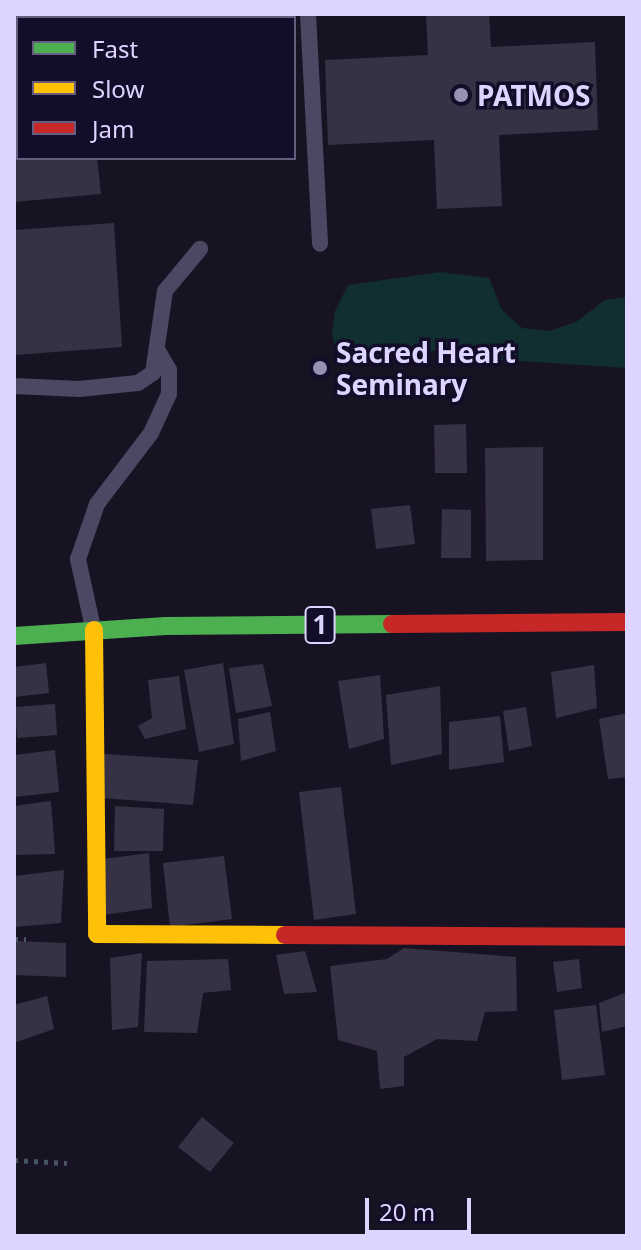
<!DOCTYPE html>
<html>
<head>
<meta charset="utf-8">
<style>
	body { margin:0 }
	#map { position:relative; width:641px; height:1250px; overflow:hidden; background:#181323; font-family:"Noto Sans",sans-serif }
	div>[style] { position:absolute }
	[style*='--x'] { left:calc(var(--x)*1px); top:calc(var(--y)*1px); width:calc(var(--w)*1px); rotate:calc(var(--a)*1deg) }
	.green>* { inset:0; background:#112e31 }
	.building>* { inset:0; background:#363145 }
	.path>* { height:5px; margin-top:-2.5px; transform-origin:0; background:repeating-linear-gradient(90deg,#465465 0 4px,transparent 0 10px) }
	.lane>* { height:16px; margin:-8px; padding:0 8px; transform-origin:8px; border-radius:8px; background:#4b4864 }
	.fast>* { height:18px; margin:-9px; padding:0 9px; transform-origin:9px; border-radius:9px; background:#4caf50 }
	.slow>* { height:18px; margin:-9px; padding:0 9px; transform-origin:9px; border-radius:9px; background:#ffc107 }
	.jam>* { height:18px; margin:-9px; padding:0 9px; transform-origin:9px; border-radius:9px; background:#c62828 }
	.dots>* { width:22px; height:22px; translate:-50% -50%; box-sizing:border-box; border:4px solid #140d29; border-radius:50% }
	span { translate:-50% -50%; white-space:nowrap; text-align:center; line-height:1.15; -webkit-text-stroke:7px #140d29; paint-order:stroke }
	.shield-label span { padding:2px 6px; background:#140d29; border:2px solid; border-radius:6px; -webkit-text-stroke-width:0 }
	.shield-label { font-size:26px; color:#ddd5ff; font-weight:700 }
	.poi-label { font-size:28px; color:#ddd5ff; font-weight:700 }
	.left { translate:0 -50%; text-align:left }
	.frame { position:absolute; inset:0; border:16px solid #ddd5ff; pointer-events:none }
	.legend { position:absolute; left:16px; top:16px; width:280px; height:144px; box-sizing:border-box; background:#140d29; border:2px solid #645d7f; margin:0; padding:10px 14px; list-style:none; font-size:24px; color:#ddd5ff }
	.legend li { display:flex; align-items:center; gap:16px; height:40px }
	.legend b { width:40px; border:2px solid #645d7f }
	.scale { position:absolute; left:365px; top:1198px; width:106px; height:36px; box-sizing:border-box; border:4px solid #ddd5ff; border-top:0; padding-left:10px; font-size:24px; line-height:28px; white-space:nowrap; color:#ddd5ff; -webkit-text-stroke:6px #140d29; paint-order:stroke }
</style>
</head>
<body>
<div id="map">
	<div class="green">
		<i style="clip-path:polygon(440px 272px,489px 278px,502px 310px,522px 328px,549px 331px,576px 322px,605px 300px,627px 297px,627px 368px,472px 358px,434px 351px,393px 350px,354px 365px,338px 363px,332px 334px,335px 311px,348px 285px)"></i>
	</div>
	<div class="building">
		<i style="clip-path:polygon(426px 14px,489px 14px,491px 47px,595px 42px,598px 130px,499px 135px,502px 206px,437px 209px,434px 140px,328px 145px,325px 60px,428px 55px)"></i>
		<i style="clip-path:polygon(14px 54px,18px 54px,18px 158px,97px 158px,101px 194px,14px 202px)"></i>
		<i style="clip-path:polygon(114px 223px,122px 347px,14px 355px,14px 230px)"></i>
		<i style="clip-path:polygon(466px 424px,467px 473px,435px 473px,434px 425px)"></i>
		<i style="clip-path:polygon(543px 447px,543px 560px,486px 561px,485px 448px)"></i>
		<i style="clip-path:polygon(410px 505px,415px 544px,376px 549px,371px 509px)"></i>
		<i style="clip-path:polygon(442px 509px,471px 510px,471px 558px,441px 558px)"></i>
		<i style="clip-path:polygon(46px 663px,49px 693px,14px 697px,14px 667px)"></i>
		<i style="clip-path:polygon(223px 663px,234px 744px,199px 752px,184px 670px)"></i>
		<i style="clip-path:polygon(263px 664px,272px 706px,236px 713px,229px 668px)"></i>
		<i style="clip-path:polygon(594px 665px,597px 708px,556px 718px,551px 672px)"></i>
		<i style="clip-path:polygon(380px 675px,384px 739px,349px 749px,338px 681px)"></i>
		<i style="clip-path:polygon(179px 676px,186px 729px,145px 739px,138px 726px,152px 718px,148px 680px)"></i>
		<i style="clip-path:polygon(440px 686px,442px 754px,391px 765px,386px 695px)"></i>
		<i style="clip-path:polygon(55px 704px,57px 735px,17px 738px,15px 707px)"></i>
		<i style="clip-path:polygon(526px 707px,532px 746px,509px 751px,503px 711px)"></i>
		<i style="clip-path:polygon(270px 712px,276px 751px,241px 761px,238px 719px)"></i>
		<i style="clip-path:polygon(627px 713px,627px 777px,608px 779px,599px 719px)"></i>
		<i style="clip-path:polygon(500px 716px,504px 762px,449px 770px,449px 722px)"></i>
		<i style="clip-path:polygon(55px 750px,59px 792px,14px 797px,14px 755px)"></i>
		<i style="clip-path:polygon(104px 754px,198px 760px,193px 805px,102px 798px)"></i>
		<i style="clip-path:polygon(341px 787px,356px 914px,314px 920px,299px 792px)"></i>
		<i style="clip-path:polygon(51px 801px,55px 854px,14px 855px,14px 806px)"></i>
		<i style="clip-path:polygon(115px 806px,164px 809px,163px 851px,114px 851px)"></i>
		<i style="clip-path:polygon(149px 853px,152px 908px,104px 915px,103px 859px)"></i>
		<i style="clip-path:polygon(224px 856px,232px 919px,170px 927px,163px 863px)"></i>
		<i style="clip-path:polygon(64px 870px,61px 923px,14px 927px,14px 876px)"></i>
		<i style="clip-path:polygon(14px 941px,66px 943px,66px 977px,14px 975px)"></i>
		<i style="clip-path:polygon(404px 948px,516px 957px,517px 1011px,485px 1012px,477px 1041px,437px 1039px,404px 1057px,404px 1086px,380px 1089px,377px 1051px,338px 1040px,330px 966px,387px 959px)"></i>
		<i style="clip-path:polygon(305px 951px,317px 992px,284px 994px,276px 955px)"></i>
		<i style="clip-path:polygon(142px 953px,138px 1027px,112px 1030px,110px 958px)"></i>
		<i style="clip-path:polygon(228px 959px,231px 990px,203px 993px,197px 1033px,144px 1032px,147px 961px)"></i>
		<i style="clip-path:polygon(579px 959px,582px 988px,557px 992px,553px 962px)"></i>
		<i style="clip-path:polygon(627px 992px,627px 1026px,602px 1032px,599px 1003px)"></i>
		<i style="clip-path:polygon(47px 996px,54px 1029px,14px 1043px,14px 1005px)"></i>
		<i style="clip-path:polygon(596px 1005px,605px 1075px,562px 1080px,554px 1010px)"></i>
		<i style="clip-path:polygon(202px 1117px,234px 1143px,210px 1172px,178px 1147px)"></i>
	</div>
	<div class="path">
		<i style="--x:14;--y:939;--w:12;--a:0"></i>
		<i style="--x:14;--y:1160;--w:53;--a:3.2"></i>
	</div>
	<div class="lane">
		<i style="--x:308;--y:14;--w:230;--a:87"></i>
		<i style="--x:14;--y:386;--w:65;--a:2.6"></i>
		<i style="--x:79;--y:389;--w:59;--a:-5.8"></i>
		<i style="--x:138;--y:383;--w:18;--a:-34"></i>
		<i style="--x:153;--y:373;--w:83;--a:-81.7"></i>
		<i style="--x:165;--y:291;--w:55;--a:-50.2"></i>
		<i style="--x:93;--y:628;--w:71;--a:-102.3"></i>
		<i style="--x:78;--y:559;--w:58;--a:-70.9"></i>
		<i style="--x:97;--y:504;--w:89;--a:-52.7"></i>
		<i style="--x:151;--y:433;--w:43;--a:-65.2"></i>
		<i style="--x:169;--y:394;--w:24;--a:-90"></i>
		<i style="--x:169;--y:370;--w:24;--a:-120"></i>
	</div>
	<div class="fast">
		<i style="--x:14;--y:636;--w:152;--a:-3.8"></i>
		<i style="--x:166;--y:626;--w:226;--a:-0.5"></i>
	</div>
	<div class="slow">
		<i style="--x:94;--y:630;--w:304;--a:89.4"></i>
		<i style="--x:97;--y:934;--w:188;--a:0.3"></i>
	</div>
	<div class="jam">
		<i style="--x:392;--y:624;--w:235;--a:-0.5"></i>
		<i style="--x:285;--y:935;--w:342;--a:0.3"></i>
	</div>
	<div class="dots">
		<i style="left:461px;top:95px;background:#9891b2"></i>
		<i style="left:320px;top:368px;background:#9891b2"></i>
	</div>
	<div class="shield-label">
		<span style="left:320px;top:625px">1</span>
	</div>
	<div class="poi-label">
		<span class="left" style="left:477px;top:95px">PATMOS</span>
		<span class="left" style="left:336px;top:368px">Sacred Heart<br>Seminary</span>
	</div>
	<div class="frame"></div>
	<ul class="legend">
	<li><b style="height:10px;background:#4caf50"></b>Fast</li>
	<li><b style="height:10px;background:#ffc107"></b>Slow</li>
	<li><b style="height:10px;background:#c62828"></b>Jam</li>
	</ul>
	<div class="scale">20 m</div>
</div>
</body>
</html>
